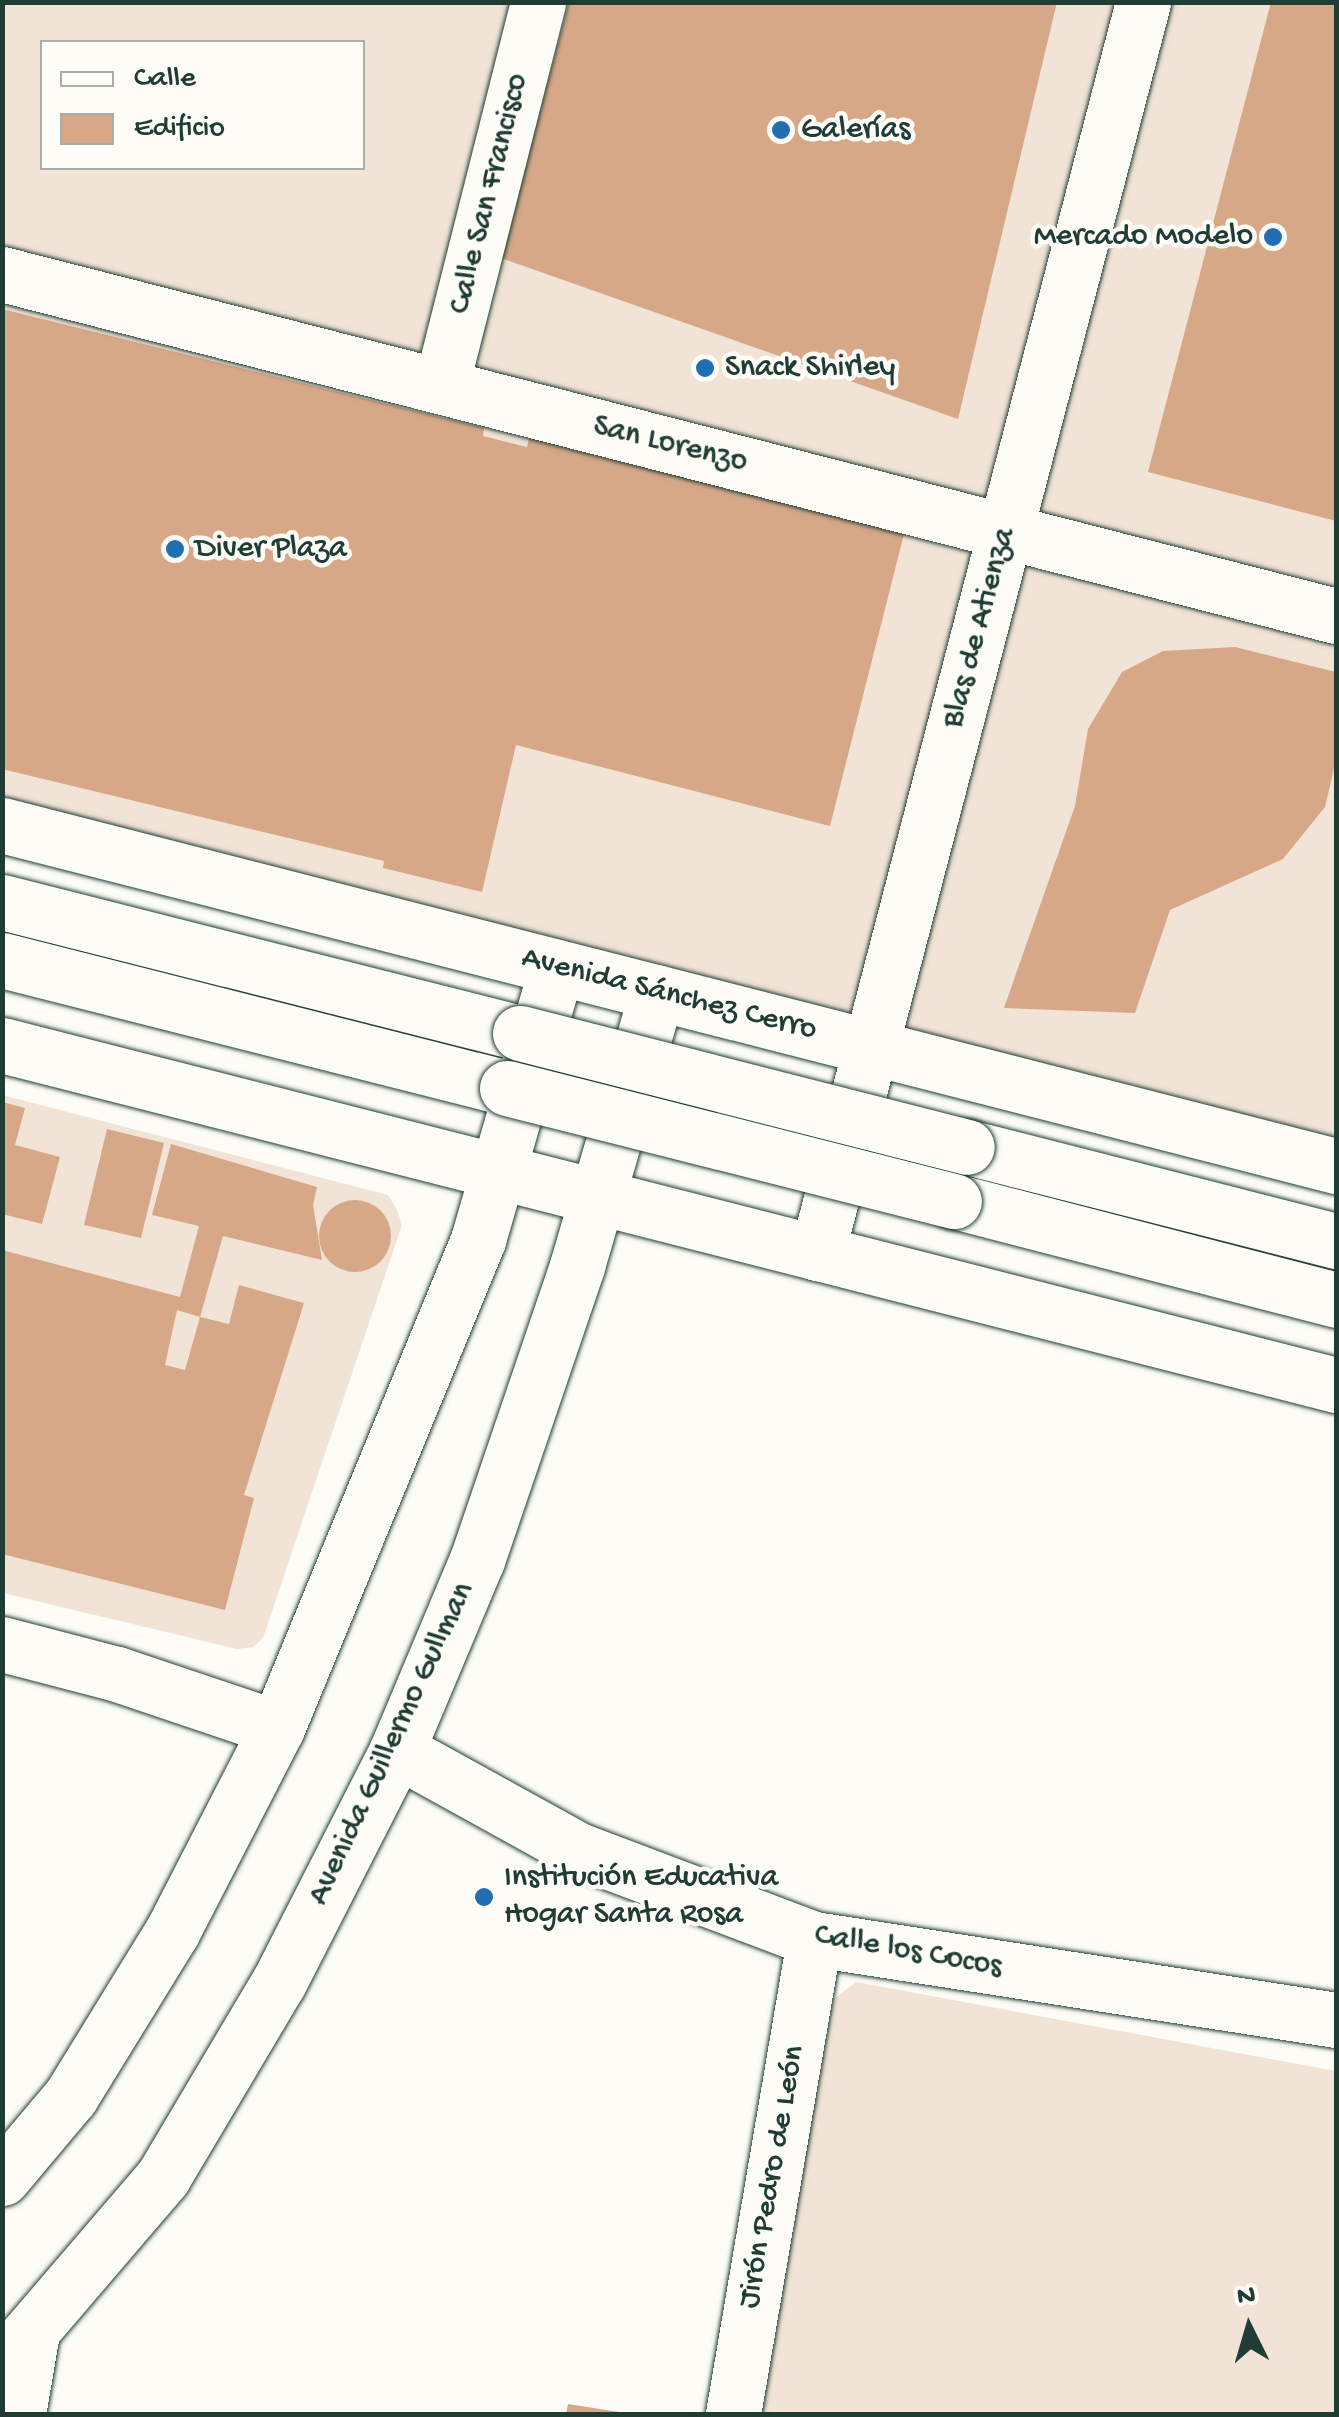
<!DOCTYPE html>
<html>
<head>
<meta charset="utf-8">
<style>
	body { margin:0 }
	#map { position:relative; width:1339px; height:2417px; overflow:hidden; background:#fdfcf7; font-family:"Gochi Hand",sans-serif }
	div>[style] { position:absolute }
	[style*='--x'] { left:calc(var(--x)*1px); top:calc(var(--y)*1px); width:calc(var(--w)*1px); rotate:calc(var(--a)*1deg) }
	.built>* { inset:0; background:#f1e3d6 }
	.building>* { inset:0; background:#d6a888 }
	.round { border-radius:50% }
	.roads { filter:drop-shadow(0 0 2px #1f3d34) drop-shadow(0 0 2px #1f3d34) }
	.minor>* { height:55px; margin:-27.5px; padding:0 27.5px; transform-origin:27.5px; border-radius:27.5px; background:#fdfcf7 }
	.major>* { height:55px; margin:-27.5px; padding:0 27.5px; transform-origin:27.5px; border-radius:27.5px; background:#fdfcf7 }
	.bridges { filter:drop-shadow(0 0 2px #1f3d34) drop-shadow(0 0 2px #1f3d34) }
	.major-bridge>* { height:55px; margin:-27.5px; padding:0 27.5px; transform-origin:27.5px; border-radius:27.5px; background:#fdfcf7 }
	.dots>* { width:28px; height:28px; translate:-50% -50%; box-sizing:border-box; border:5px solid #fdfcf7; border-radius:50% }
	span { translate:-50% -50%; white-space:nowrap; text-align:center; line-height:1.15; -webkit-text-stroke:9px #fdfcf7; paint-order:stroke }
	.poi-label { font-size:32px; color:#1f3d34 }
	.left { translate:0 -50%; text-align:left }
	.right { translate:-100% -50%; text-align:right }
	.street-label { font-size:32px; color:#1f3d34 }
	.frame { position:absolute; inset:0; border:5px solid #1f3d34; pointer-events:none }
	.legend { position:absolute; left:40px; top:40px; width:325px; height:130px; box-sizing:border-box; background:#fdfcf7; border:2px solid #a4b0a9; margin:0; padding:12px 18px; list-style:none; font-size:30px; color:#1f3d34 }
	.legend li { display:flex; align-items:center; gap:20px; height:50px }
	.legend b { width:50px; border:2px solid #a4b0a9 }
	.north { position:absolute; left:1199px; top:2277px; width:100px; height:100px; -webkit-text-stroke:8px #fdfcf7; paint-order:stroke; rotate:355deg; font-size:28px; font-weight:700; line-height:40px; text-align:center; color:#1f3d34 }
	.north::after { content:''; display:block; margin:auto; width:35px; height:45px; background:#1f3d34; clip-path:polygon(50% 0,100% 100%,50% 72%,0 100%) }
</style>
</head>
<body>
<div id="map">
	<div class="built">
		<i style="clip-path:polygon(evenodd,2px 3px,1336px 3px,1336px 1182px,3px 808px,2px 3px,42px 42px,362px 42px,362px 168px,42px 168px,42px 42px)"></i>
		<i style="clip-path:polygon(2px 1095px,388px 1195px,397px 1210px,402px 1225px,263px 1638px,253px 1647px,237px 1649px,3px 1593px)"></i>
		<i style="clip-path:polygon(856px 1982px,1336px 2071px,1336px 2414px,756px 2414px,817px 2012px)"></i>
	</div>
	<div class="building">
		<i style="clip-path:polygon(569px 2px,1057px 2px,958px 419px,501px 258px)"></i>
		<i style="clip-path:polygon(1271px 2px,1336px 2px,1336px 521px,1148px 472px)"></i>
		<i style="clip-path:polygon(2px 309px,484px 428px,483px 436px,527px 447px,530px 434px,905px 530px,830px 826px,516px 745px,482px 892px,383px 868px,384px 861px,2px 769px)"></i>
		<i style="clip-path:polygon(1235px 647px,1336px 672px,1336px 760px,1325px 807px,1283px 859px,1170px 910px,1135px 1013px,1004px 1008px,1075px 806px,1088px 729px,1122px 672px,1163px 651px)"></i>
		<i style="clip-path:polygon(2px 1102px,25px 1108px,15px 1145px,60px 1157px,42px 1224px,2px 1214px)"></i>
		<i style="clip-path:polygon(107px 1129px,164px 1143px,141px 1238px,84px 1225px)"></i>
		<i style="clip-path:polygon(171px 1144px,317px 1187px,313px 1205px,322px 1260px,223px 1236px,200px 1317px,177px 1310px,165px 1365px,185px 1370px,200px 1317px,229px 1324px,239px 1285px,304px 1303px,244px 1495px,254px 1498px,225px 1610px,2px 1554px,2px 1250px,180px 1297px,199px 1226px,152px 1215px)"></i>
		<i class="round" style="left:319px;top:1200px;width:72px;height:72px"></i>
		<i style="clip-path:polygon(568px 2404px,619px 2412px,619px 2414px,566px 2414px)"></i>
	</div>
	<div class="roads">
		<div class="minor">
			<i style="--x:2;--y:274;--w:1377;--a:14.38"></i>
			<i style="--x:441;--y:386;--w:396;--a:-75.8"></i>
			<i style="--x:817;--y:1253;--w:1293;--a:-75.39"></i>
			<i style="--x:2;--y:1644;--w:119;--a:14.6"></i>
			<i style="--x:117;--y:1674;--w:169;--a:18.6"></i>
			<i style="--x:397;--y:1750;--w:207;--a:28.9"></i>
			<i style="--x:578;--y:1850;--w:252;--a:20.7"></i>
			<i style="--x:814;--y:1939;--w:528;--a:8.82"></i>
			<i style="--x:18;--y:2414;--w:77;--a:-80.3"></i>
			<i style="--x:733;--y:2414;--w:482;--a:-80.3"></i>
		</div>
		<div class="major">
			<i style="--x:2;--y:825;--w:1377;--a:14.34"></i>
			<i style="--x:2;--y:902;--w:534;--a:14.19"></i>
			<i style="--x:2;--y:960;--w:521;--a:14.22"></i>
			<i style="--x:2;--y:1045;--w:1377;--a:14.3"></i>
			<i style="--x:967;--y:1147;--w:381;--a:14.3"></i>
			<i style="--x:954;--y:1201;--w:395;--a:14.5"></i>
			<i style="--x:2;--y:2178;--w:107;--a:-49.9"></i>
			<i style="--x:71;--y:2096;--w:193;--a:-58.4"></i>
			<i style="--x:172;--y:1932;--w:229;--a:-62.8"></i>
			<i style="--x:277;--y:1728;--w:528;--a:-67.61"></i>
			<i style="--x:478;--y:1240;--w:284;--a:-73.9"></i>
			<i style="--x:2;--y:2365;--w:248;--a:-49.4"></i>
			<i style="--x:163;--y:2177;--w:227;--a:-59.3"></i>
			<i style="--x:279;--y:1982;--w:260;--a:-63"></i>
			<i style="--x:397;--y:1750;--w:206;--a:-67.2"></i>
			<i style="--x:477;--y:1560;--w:311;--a:-71.2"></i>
			<i style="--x:577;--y:1266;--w:285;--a:-73.7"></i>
		</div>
	</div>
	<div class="bridges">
		<div class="major-bridge">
			<i style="--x:520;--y:1033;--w:461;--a:14.3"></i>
			<i style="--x:507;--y:1088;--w:461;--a:14.2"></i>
		</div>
	</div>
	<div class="dots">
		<i style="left:781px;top:130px;background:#1f6fb2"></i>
		<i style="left:1273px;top:237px;background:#1f6fb2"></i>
		<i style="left:705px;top:368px;background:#1f6fb2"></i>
		<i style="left:175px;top:549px;background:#1f6fb2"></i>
		<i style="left:484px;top:1897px;background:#1f6fb2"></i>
	</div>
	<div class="poi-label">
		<span class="left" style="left:801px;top:130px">Galerías</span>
		<span class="right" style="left:1253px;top:237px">Mercado Modelo</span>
		<span class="left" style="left:725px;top:368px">Snack Shirley</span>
		<span class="left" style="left:195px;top:549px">Diver Plaza</span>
		<span class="left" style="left:504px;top:1897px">Institución Educativa<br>Hogar Santa Rosa</span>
	</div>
	<div class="street-label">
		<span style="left:490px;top:194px;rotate:-76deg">Calle San Francisco</span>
		<span style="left:670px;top:445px;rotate:14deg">San Lorenzo</span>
		<span style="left:980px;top:628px;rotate:-75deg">Blas de Atienza</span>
		<span style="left:669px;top:995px;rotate:14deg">Avenida Sánchez Cerro</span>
		<span style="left:392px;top:1744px;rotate:-65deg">Avenida Guillermo Gullman</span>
		<span style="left:908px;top:1952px;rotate:10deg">Calle los Cocos</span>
		<span style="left:773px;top:2177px;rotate:-80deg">Jirón Pedro de León</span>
	</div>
	<div class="frame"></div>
	<ul class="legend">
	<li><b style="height:12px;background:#fdfcf7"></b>Calle</li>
	<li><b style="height:28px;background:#d6a888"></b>Edificio</li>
	</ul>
	<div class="north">N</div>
</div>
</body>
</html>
